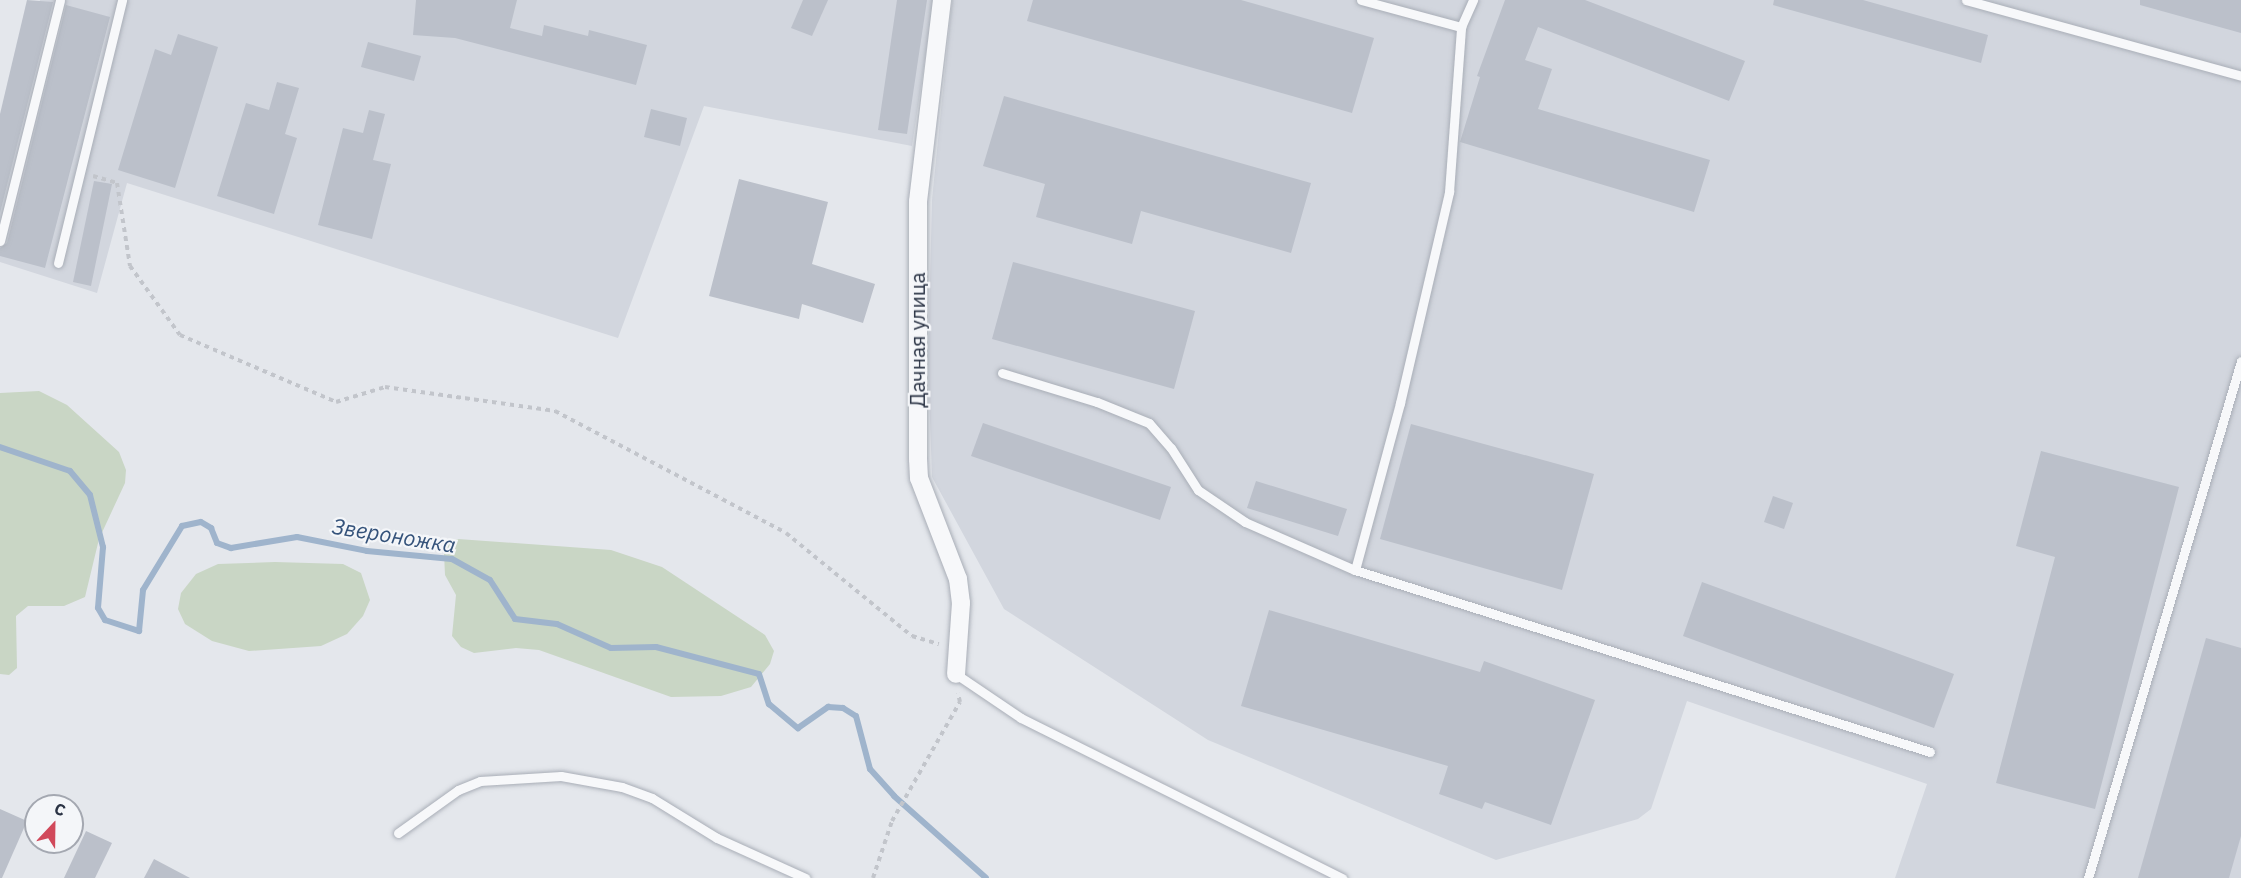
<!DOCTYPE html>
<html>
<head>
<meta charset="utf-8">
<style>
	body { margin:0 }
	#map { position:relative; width:2241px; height:878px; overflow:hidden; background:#e4e7ec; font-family:"IBM Plex Sans",sans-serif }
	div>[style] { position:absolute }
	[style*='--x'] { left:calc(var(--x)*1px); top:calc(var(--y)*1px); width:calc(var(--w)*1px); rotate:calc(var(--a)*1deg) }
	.built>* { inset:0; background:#d2d6de }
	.green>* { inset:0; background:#c9d6c5 }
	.stream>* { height:6px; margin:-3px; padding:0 3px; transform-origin:3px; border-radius:3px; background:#9fb4cc }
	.building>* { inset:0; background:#bbc0ca }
	.path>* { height:4px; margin-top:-2px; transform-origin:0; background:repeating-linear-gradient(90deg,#c2c5cb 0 4.5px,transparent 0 9px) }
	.roads { filter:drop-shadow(0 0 2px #a9aeb7) drop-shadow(0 0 2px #a9aeb7) }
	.lane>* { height:9px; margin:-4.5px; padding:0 4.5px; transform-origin:4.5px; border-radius:4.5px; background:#f7f8fa }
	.street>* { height:18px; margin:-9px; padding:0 9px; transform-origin:9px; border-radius:9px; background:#f7f8fa }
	span { translate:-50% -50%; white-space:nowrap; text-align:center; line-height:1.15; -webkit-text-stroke:4.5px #f4f6f9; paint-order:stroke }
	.street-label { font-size:21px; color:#2b3445 }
	.water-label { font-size:22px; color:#34527a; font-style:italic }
	.north { position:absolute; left:24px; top:794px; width:60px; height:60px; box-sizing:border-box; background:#f4f6f9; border:2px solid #a4a8b1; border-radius:50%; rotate:22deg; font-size:16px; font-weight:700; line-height:24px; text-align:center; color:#2b3445 }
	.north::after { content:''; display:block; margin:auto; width:21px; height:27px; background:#d1495b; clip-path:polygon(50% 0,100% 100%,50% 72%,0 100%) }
</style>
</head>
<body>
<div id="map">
	<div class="built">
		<i style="clip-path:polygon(40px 0,934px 0,912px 146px,704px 106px,618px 338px,127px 183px,97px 293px,0 262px,0 120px)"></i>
		<i style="clip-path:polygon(952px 0,2241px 0,2241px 878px,1895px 878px,1927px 784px,1687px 701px,1651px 809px,1638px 819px,1496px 860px,1208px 740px,1004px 609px,932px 477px,928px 364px,932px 200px)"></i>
	</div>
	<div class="green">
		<i style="clip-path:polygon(39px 391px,67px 405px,119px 452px,126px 470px,125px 483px,99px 539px,85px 597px,64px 606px,28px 606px,16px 616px,17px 668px,9px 675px,0 674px,0 393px)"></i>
		<i style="clip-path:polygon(458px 539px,611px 550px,662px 567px,765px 635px,774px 651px,770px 664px,751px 687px,721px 696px,671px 697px,539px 650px,516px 648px,474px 653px,461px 647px,452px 636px,456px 595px,445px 575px,444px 553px,449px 541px)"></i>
		<i style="clip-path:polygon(275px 562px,343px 564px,361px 573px,370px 600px,363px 616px,347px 634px,321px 646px,249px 651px,212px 641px,185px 624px,178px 609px,181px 593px,196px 574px,218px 564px)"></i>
	</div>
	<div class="stream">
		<i style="--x:0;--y:447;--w:74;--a:18.9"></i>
		<i style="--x:70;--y:471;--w:31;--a:50"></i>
		<i style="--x:90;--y:495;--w:54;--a:76"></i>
		<i style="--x:103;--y:547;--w:61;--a:94.7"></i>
		<i style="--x:98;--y:608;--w:14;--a:60"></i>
		<i style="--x:105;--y:620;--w:36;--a:18"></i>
		<i style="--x:139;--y:631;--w:41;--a:-84.4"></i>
		<i style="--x:143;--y:590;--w:75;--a:-58.6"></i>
		<i style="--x:182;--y:526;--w:19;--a:-12"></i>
		<i style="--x:201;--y:522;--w:12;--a:31"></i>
		<i style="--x:211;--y:528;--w:16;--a:68"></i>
		<i style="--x:217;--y:543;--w:15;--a:20"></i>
		<i style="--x:231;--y:548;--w:67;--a:-9.5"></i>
		<i style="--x:297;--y:537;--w:71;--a:11.3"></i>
		<i style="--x:367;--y:551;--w:85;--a:5.4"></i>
		<i style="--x:452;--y:559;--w:43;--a:28.9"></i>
		<i style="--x:490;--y:580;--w:46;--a:57.3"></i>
		<i style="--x:515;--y:619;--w:42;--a:6.8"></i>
		<i style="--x:557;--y:624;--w:59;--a:24"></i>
		<i style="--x:611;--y:648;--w:45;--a:-1.3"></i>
		<i style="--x:656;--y:647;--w:106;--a:14.7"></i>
		<i style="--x:759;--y:674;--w:32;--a:72"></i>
		<i style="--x:769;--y:704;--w:38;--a:40"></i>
		<i style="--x:798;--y:728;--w:37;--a:-35"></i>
		<i style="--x:828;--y:707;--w:15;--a:4"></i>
		<i style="--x:843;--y:708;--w:15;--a:32"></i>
		<i style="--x:856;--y:716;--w:55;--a:75.2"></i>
		<i style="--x:870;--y:769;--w:36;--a:48"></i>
		<i style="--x:894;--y:796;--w:123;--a:41.7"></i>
	</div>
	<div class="building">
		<i style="clip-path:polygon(27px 0,53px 2px,0 213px,0 114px)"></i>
		<i style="clip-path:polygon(416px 0,517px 0,510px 28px,542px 36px,544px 25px,588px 36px,589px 30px,647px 45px,636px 85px,455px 38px,413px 35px)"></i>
		<i style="clip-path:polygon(803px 0,828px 0,812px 36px,791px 28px)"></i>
		<i style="clip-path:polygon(897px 0,927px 0,907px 134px,878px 130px)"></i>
		<i style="clip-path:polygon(1033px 0,1241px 0,1374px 38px,1352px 113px,1027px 21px)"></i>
		<i style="clip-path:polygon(1505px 0,1585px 0,1745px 61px,1729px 101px,1538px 27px,1525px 60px,1552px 69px,1538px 109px,1710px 160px,1694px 212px,1460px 142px,1480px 77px,1477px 76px)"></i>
		<i style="clip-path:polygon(1774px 0,1863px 0,1988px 35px,1981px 63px,1773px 5px)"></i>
		<i style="clip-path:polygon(2140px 0,2241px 0,2241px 33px,2140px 5px)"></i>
		<i style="clip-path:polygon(66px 5px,110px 17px,45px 268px,0 256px,0 248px,7px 243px)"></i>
		<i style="clip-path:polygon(178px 34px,218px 47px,175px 188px,118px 170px,155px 49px,171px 55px)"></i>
		<i style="clip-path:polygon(368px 42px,421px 56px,414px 81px,361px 67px)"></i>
		<i style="clip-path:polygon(277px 82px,299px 88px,285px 134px,297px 138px,274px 214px,217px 196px,246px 103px,269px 110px)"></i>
		<i style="clip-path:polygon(1004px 96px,1311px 183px,1291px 253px,1141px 211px,1132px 244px,1036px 217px,1045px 184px,983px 166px)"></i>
		<i style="clip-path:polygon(651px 109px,687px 118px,680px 146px,644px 137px)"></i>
		<i style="clip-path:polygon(369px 110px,385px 114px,373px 160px,391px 164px,372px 239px,318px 225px,343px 128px,363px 133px)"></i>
		<i style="clip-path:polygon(739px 179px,828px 202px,812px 264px,875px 284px,863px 323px,802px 304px,799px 319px,709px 296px)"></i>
		<i style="clip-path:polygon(94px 181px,112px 184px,91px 286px,73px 282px)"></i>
		<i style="clip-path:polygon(1013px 262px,1195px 311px,1174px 389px,992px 339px)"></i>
		<i style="clip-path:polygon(983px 423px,1171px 487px,1160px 520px,971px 456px)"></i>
		<i style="clip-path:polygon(1411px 424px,1594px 474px,1562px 590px,1380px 539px)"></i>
		<i style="clip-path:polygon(2041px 451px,2179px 487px,2095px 809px,1996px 783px,2055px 557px,2016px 546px)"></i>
		<i style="clip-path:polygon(1256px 481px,1347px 509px,1338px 536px,1247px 508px)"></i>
		<i style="clip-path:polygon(1773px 496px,1793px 503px,1784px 529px,1764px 522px)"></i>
		<i style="clip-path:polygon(1702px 582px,1954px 674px,1934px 728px,1683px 636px)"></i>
		<i style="clip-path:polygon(1269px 610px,1480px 672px,1484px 661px,1595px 700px,1551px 825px,1485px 802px,1482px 809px,1439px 794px,1448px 766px,1241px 706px)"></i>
		<i style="clip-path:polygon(2206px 638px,2241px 648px,2241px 836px,2229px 878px,2138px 878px)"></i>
		<i style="clip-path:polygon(0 809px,27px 821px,2px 878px,0 878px)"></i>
		<i style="clip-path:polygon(86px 831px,112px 843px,95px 878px,64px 878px)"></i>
		<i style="clip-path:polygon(154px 859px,190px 878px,144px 878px)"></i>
	</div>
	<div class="path">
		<i style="--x:93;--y:176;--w:25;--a:16"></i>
		<i style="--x:117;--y:183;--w:84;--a:81.1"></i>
		<i style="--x:130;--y:266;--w:85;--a:54.1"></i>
		<i style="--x:180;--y:335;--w:170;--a:23.2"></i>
		<i style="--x:336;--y:402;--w:51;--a:-17"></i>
		<i style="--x:385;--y:387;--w:172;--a:8"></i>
		<i style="--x:555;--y:411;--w:261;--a:27.8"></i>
		<i style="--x:786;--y:533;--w:163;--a:39.3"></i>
		<i style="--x:912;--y:636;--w:28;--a:17"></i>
		<i style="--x:873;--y:878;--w:60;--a:-71.6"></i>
		<i style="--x:892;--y:821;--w:137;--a:-60.3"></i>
		<i style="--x:960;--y:702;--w:9;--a:-103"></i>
	</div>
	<div class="roads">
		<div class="lane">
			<i style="--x:1361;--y:0;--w:104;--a:15.1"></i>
			<i style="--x:1461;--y:27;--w:30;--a:-66"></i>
			<i style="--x:1966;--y:0;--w:285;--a:15.4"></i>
			<i style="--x:0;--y:241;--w:248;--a:-76"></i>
			<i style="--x:58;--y:263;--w:271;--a:-76.3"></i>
			<i style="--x:1002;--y:373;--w:99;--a:17"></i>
			<i style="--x:1097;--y:402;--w:56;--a:22"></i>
			<i style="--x:1149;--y:423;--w:33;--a:49"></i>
			<i style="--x:1171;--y:448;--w:50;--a:57.3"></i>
			<i style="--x:1198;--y:490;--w:57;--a:34.2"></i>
			<i style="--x:1245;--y:522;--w:120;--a:23.6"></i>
			<i style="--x:1355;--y:570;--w:173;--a:-74.9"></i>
			<i style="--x:1400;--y:403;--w:217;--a:-76.9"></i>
			<i style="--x:1449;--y:192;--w:165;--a:-85.8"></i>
			<i style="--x:1355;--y:570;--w:603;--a:17.56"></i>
			<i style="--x:956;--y:674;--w:78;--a:34.1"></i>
			<i style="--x:1021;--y:718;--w:359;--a:26.5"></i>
			<i style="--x:398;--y:833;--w:74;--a:-35.6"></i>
			<i style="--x:458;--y:790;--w:24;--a:-22"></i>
			<i style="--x:480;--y:781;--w:81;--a:-3.5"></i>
			<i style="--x:561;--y:776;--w:62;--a:10.2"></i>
			<i style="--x:622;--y:787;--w:32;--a:20"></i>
			<i style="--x:652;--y:798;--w:76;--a:31.6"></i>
			<i style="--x:717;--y:838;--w:97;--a:24.4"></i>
			<i style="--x:2088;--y:878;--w:539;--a:-73.51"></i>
		</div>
		<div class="street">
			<i style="--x:942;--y:0;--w:203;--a:96.8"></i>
			<i style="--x:918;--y:202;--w:257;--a:90"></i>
			<i style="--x:918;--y:459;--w:19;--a:87"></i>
			<i style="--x:919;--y:478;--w:108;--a:68.9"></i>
			<i style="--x:958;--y:579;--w:24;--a:83"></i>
			<i style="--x:961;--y:603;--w:71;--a:94"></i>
		</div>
	</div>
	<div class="street-label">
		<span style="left:917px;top:340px;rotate:-90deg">Дачная улица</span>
	</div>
	<div class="water-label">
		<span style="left:394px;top:535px;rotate:9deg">Звероножка</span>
	</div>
	<div class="north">С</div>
</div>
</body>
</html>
